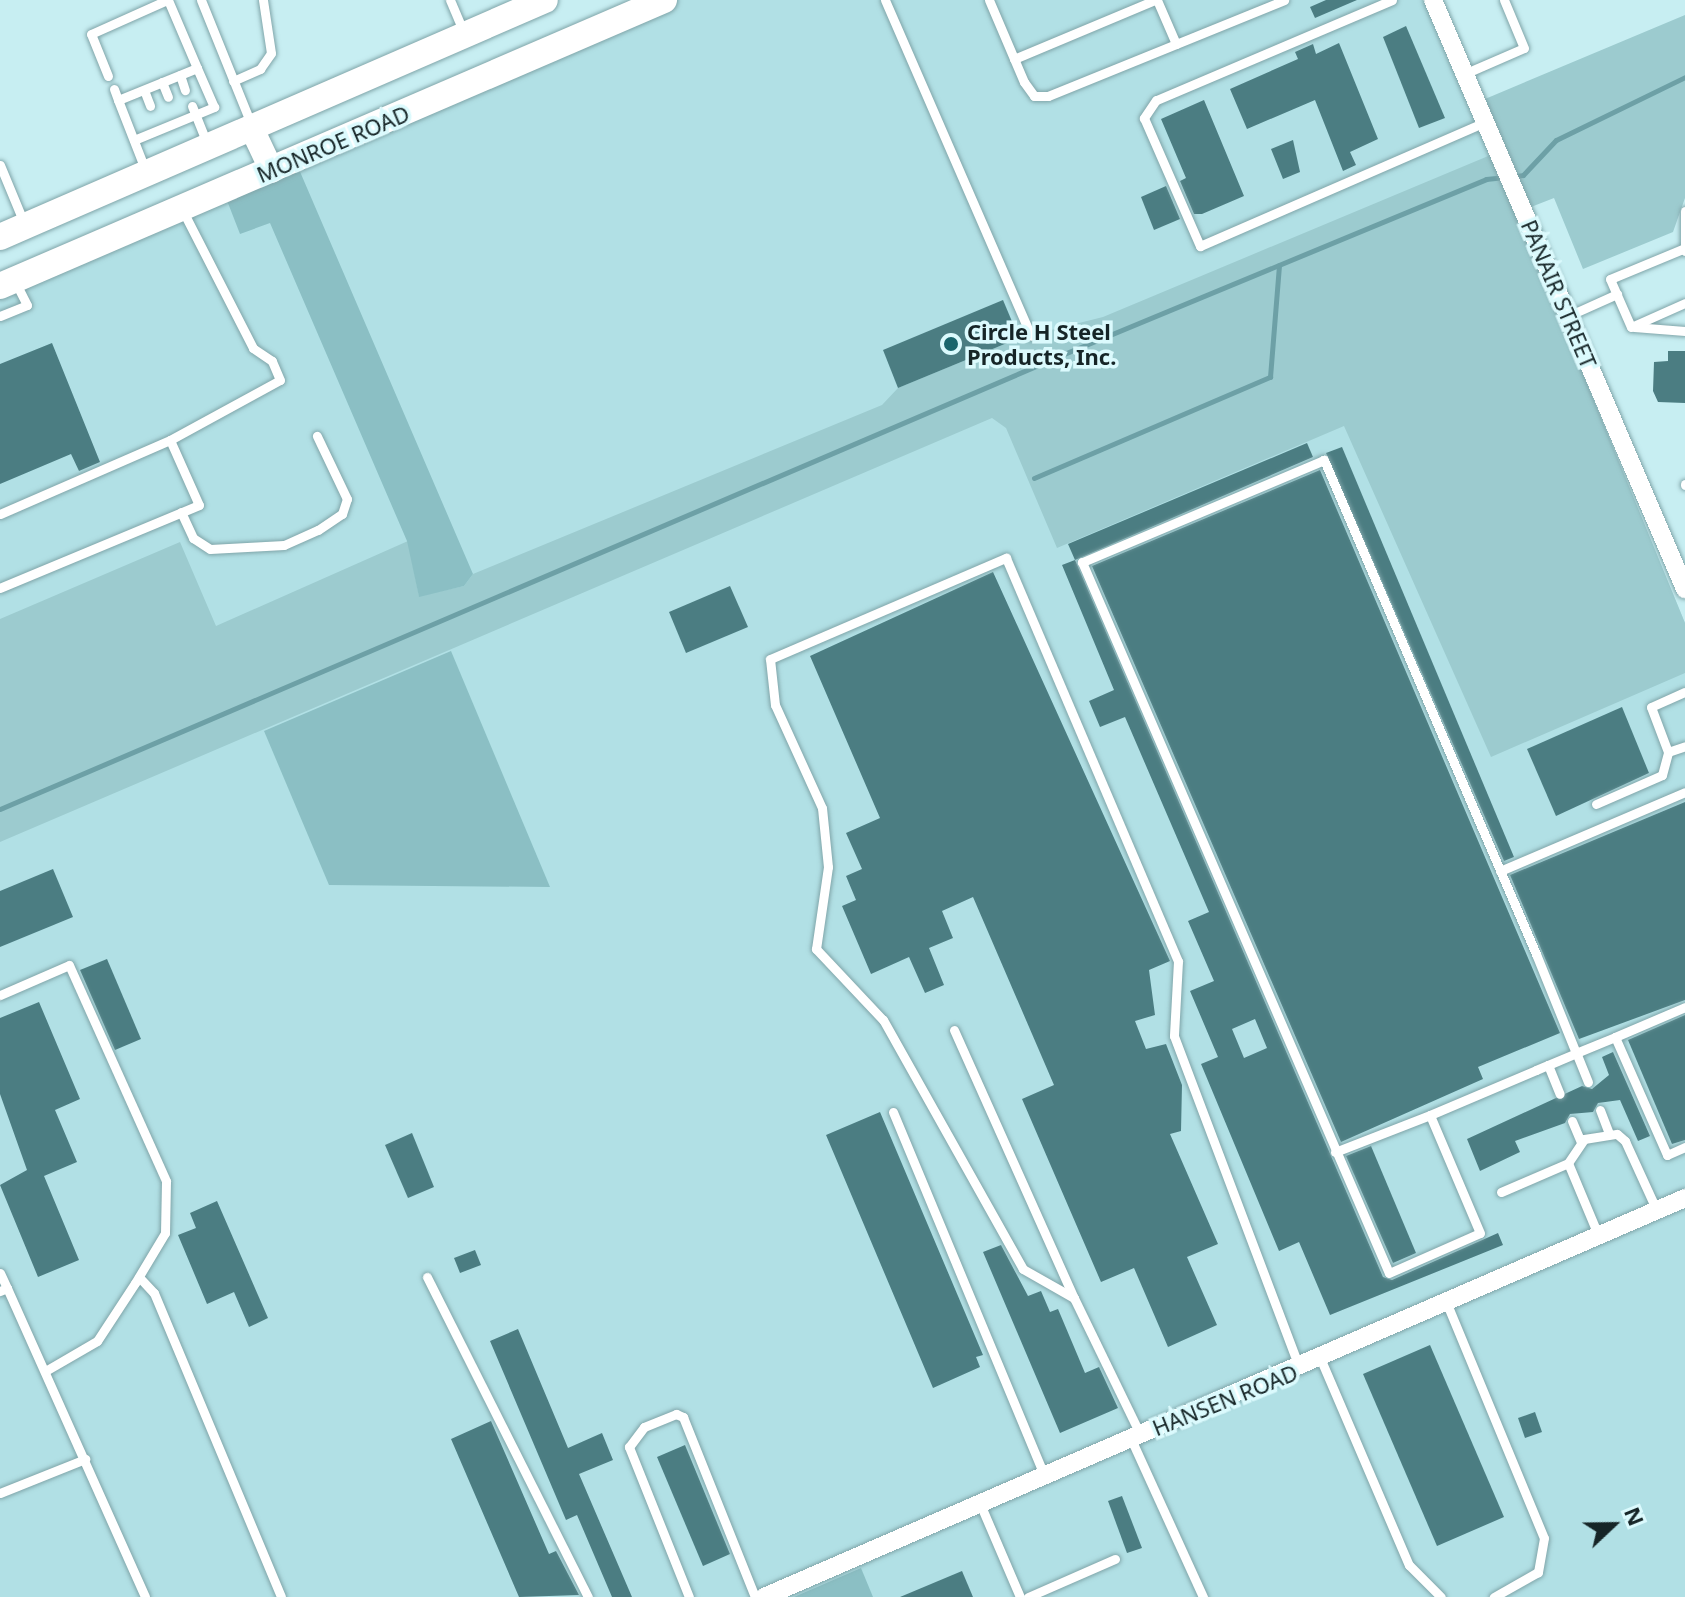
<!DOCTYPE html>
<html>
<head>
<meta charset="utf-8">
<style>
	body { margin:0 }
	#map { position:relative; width:1685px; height:1597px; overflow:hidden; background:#c7eef2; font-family:"Noto Sans",sans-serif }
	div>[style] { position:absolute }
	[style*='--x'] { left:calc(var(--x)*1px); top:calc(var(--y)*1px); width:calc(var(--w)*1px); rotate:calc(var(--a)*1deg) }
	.built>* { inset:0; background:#b1e0e5 }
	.green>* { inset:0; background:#9ccbcf }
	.forest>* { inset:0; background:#8bbfc4 }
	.stream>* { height:5px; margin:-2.5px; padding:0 2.5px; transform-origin:2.5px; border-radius:2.5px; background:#6da0a6 }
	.building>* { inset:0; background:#4b7d82 }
	.roads { filter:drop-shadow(0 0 2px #80a5a9) drop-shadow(0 0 2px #80a5a9) }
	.service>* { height:9px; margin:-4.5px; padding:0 4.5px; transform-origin:4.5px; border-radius:4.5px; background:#fff }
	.minor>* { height:18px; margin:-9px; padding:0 9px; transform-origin:9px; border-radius:9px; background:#fff }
	.tertiary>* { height:24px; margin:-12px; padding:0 12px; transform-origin:12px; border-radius:12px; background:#fff }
	.secondary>* { height:26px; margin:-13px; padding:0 13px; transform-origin:13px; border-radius:13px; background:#fff }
	.dots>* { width:22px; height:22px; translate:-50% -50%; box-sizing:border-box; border:4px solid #dbfafd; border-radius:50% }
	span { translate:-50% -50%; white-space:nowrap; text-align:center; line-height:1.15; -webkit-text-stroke:7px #dbfafd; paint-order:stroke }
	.street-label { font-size:22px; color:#162527 }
	.poi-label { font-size:22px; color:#162527; font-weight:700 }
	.left { translate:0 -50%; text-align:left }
	.north { position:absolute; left:1573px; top:1485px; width:80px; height:80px; -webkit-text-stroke:6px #dbfafd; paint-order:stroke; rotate:68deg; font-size:22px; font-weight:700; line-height:32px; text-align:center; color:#162527 }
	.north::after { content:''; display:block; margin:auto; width:28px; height:36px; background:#162527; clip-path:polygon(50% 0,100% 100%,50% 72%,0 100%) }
</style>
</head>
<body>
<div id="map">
	<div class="built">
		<i style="clip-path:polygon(678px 0,1427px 0,1685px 623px,1685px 1597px,0 1597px,0 295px)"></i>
	</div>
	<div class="green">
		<i style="clip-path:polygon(1685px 15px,1685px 198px,1673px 232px,1583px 269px,1554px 198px,1531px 207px,1485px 99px)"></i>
		<i style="clip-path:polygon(1493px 154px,1685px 623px,1685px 673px,1491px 757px,1344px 426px,1057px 548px,1006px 428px,992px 418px,0 842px,0 619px,180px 542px,216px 626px,408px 541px,419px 596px,464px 586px,473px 574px,882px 405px,898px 388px,1019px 338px,1103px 317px)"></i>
	</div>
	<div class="forest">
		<i style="clip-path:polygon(298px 167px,473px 574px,464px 586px,419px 597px,407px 541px,270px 223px,240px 234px,226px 198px)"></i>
		<i style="clip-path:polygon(451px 651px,550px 887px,329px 885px,264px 731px)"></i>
		<i style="clip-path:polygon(861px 1568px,873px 1597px,794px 1597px)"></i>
	</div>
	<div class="stream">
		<i style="--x:1034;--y:478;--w:257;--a:-23.2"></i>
		<i style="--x:1270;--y:377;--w:112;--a:-85.4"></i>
		<i style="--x:0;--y:809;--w:1170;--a:-23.15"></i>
		<i style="--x:1076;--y:349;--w:444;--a:-22.5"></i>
		<i style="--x:1486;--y:179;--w:37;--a:-6"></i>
		<i style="--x:1523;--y:175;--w:48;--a:-46.7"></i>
		<i style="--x:1556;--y:140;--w:144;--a:-26"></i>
	</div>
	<div class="building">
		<i style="clip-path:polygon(1326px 0,1357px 0,1315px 18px,1310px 7px)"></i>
		<i style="clip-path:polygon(1406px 26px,1445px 118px,1419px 128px,1383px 37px)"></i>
		<i style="clip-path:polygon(1339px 43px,1378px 139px,1350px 152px,1356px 165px,1343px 171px,1315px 100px,1247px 129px,1230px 89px,1298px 59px,1295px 52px,1313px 44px,1316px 54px)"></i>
		<i style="clip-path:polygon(1204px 100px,1244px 196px,1202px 214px,1194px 214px,1180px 181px,1186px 178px,1161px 119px)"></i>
		<i style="clip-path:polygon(1293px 140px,1300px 172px,1283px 179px,1271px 149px)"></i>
		<i style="clip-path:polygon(1166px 186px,1180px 219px,1154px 230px,1141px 197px)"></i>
		<i style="clip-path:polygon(1003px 300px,1019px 338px,898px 388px,883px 350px)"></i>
		<i style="clip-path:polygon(52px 343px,100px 462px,79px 471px,71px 454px,0 484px,0 364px)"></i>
		<i style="clip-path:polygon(1668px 351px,1685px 351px,1685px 403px,1658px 402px,1653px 391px,1654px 362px,1668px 361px)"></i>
		<i style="clip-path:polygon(1307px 443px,1313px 457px,1075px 560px,1068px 544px)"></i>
		<i style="clip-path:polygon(1342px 447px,1514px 857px,1504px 861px,1326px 453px)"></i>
		<i style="clip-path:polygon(1320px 470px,1560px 1033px,1478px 1067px,1483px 1079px,1341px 1142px,1092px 566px)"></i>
		<i style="clip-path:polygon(evenodd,1075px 560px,1383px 1277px,1392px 1280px,1498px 1233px,1503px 1245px,1330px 1315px,1299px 1242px,1279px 1251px,1201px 1064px,1218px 1057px,1190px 991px,1214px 981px,1188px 921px,1209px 912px,1125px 717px,1100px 727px,1089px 701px,1114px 690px,1062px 565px,1075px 560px,1255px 1019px,1267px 1048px,1244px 1058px,1232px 1029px,1255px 1019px)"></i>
		<i style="clip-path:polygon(993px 572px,1170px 961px,1149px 970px,1155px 1015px,1135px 1021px,1146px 1049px,1166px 1044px,1182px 1085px,1181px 1131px,1170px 1134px,1218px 1244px,1187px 1257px,1217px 1325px,1168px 1347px,1134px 1268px,1101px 1282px,1022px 1099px,1054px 1085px,973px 897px,942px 911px,953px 938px,929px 948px,944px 985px,925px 993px,909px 957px,871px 974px,842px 906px,856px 900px,846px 876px,862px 869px,846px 833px,880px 818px,810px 656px)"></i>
		<i style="clip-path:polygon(730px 586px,748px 627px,686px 653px,669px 612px)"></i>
		<i style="clip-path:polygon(1622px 707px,1649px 773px,1556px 816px,1527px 749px)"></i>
		<i style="clip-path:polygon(1685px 802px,1685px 1000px,1579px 1039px,1510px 875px)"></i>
		<i style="clip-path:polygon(53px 869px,73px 917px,0 947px,0 891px)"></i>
		<i style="clip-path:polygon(107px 959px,141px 1039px,115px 1050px,80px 970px)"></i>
		<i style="clip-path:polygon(39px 1002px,80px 1099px,55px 1110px,77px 1162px,44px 1176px,79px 1260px,38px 1277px,0 1185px,27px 1170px,0 1094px,0 1018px)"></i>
		<i style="clip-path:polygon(1685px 1015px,1685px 1140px,1672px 1144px,1628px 1040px)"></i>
		<i style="clip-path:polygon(1613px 1052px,1650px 1136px,1638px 1141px,1620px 1100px,1598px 1103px,1593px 1112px,1570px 1114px,1565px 1123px,1515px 1141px,1520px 1152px,1480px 1171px,1467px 1139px,1582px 1086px,1592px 1089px,1609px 1075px,1602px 1057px)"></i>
		<i style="clip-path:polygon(880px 1112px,983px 1355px,976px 1357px,980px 1367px,933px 1388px,826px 1135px)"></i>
		<i style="clip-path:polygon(412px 1133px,434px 1187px,408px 1198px,385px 1145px)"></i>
		<i style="clip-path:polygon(1371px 1146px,1416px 1253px,1393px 1263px,1346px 1156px)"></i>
		<i style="clip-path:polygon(217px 1201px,268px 1318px,249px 1327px,234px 1292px,207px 1304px,178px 1235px,196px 1228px,190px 1213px)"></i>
		<i style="clip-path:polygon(1001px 1245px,1028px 1296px,1041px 1291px,1050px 1312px,1058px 1309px,1085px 1373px,1099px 1367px,1118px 1408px,1060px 1433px,983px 1252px)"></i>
		<i style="clip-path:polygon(475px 1250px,481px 1265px,460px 1273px,454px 1258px)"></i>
		<i style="clip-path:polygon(518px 1329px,568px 1448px,602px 1433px,613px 1460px,579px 1474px,632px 1597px,612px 1597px,577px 1515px,566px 1520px,490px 1341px)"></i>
		<i style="clip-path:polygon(1430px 1345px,1504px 1517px,1437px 1546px,1363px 1374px)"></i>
		<i style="clip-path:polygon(1535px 1412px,1542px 1432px,1525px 1438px,1518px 1418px)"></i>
		<i style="clip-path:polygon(491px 1421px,549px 1554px,556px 1551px,579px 1595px,519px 1597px,451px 1439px)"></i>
		<i style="clip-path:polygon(685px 1445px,730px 1554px,703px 1566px,657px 1457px)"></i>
		<i style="clip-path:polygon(1122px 1496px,1142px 1548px,1127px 1553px,1108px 1501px)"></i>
		<i style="clip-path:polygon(962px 1571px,973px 1597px,900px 1597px)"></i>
	</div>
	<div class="roads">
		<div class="service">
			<i style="--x:168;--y:0;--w:74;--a:66.9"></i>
			<i style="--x:201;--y:0;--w:134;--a:68"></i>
			<i style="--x:450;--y:0;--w:36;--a:67"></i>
			<i style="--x:885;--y:0;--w:366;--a:66.5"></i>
			<i style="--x:989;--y:0;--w:89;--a:66.9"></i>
			<i style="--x:1024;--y:82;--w:17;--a:54"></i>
			<i style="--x:1034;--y:96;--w:14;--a:0"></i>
			<i style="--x:1048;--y:96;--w:255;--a:-22.1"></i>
			<i style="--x:1157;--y:0;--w:48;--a:66.6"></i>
			<i style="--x:1392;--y:0;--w:256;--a:157"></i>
			<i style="--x:1156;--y:100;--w:22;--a:124"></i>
			<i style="--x:1144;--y:118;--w:140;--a:66.4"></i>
			<i style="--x:1200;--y:246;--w:313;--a:-23.5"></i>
			<i style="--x:1014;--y:59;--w:153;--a:-22.7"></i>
			<i style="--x:1464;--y:74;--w:65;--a:-23.4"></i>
			<i style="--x:1524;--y:48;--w:52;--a:-112.6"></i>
			<i style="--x:180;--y:75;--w:16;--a:72"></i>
			<i style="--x:108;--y:76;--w:45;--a:-112"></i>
			<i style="--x:91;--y:34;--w:83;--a:-24.1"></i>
			<i style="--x:233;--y:81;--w:30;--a:-24"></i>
			<i style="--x:260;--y:69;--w:19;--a:-55"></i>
			<i style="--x:271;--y:53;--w:54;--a:-98.6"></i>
			<i style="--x:162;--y:82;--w:16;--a:68"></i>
			<i style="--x:114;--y:89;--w:12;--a:70"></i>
			<i style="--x:144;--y:90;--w:17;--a:69"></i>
			<i style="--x:192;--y:106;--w:43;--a:68.2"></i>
			<i style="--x:134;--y:140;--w:87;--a:-22.4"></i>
			<i style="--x:214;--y:107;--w:43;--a:-113.6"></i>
			<i style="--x:197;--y:68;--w:85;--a:157.9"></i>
			<i style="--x:118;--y:100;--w:77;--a:68.7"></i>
			<i style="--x:0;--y:165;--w:63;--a:67.5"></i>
			<i style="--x:1685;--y:211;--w:40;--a:90"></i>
			<i style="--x:1685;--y:248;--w:81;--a:157.5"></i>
			<i style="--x:1610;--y:279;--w:52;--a:66.4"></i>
			<i style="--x:1631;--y:327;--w:59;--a:-24"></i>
			<i style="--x:0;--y:316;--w:29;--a:-22"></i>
			<i style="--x:27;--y:305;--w:25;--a:-117"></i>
			<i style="--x:1568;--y:316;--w:54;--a:-24.2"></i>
			<i style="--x:1634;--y:327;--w:51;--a:4.5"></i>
			<i style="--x:170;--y:440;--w:125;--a:-28.6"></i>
			<i style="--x:280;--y:380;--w:21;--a:-113"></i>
			<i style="--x:272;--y:361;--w:23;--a:-146"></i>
			<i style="--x:253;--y:348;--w:156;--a:-117.1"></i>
			<i style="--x:1685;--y:484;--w:1;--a:90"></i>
			<i style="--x:181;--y:512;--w:29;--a:65"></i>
			<i style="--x:193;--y:538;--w:20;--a:33"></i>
			<i style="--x:210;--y:549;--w:74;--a:-3.1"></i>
			<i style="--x:284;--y:545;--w:37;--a:-24"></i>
			<i style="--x:318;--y:530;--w:29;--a:-34"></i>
			<i style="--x:342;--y:514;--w:16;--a:-72"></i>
			<i style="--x:347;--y:499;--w:70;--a:-115.5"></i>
			<i style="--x:0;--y:514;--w:185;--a:-23.5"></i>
			<i style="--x:170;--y:440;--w:71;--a:66"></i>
			<i style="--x:199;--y:505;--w:216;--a:157.4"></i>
			<i style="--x:1668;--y:752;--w:18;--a:-19"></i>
			<i style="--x:1596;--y:804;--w:72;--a:-23.7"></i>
			<i style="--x:1662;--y:775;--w:24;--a:-75"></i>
			<i style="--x:1668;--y:752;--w:48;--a:-110.7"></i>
			<i style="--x:1651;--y:707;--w:37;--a:-24"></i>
			<i style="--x:1500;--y:871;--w:201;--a:-23.1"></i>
			<i style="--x:0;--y:995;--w:75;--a:-23.5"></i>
			<i style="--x:69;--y:965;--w:237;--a:65.8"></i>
			<i style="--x:166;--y:1181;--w:52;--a:91.1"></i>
			<i style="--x:165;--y:1233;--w:58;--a:121"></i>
			<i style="--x:135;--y:1283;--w:69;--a:123.2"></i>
			<i style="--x:97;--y:1341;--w:58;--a:149.9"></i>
			<i style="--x:954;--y:1030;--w:294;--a:65.9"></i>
			<i style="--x:1074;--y:1298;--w:59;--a:-150.4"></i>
			<i style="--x:1023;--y:1269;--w:286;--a:-119.3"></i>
			<i style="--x:883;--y:1020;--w:98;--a:-133.3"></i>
			<i style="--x:816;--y:949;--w:83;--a:-81.7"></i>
			<i style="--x:828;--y:867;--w:59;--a:-95.8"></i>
			<i style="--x:822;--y:808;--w:113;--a:-114.5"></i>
			<i style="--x:775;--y:705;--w:46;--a:-96.2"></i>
			<i style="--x:770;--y:659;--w:257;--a:-23.2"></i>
			<i style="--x:1006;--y:558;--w:438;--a:66.9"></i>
			<i style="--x:1178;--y:961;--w:75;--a:93.1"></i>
			<i style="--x:1174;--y:1036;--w:354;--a:69.3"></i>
			<i style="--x:1615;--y:1037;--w:129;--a:66.2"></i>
			<i style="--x:1667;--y:1155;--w:20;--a:-24"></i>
			<i style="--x:1548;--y:1065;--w:31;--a:68"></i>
			<i style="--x:1588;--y:1082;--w:31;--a:-112"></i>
			<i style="--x:1576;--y:1053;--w:107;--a:-112"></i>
			<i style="--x:1536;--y:954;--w:538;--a:-113.23"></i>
			<i style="--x:1324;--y:460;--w:263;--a:157.1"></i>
			<i style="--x:1082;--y:562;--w:774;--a:66.65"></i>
			<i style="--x:1389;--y:1273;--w:99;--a:-23.7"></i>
			<i style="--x:1480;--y:1233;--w:128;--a:-113"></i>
			<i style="--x:1430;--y:1115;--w:115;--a:-23"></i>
			<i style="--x:1536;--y:1070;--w:13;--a:-23"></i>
			<i style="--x:1548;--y:1065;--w:30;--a:-23"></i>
			<i style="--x:1576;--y:1053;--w:42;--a:-22.3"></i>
			<i style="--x:1615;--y:1037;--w:76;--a:-23.2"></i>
			<i style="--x:1600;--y:1110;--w:26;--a:69"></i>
			<i style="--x:893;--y:1112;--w:395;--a:67.4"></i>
			<i style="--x:1572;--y:1121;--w:23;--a:67"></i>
			<i style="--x:1335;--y:1152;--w:102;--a:-21.3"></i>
			<i style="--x:1501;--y:1192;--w:73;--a:-23.4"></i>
			<i style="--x:1599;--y:1237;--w:80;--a:-112.7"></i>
			<i style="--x:1568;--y:1163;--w:29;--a:-56"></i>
			<i style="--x:1584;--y:1139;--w:33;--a:-9"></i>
			<i style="--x:1617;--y:1134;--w:11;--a:41"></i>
			<i style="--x:1625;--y:1141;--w:77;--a:65.4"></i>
			<i style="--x:0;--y:1273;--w:17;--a:65"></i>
			<i style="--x:7;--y:1288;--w:8;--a:157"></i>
			<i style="--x:139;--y:1277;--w:22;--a:47"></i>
			<i style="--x:154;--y:1293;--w:329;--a:67.3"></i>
			<i style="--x:427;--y:1277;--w:358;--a:63.3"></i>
			<i style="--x:7;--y:1288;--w:338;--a:65.9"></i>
			<i style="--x:1074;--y:1298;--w:151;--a:64.1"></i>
			<i style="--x:1447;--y:1304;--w:253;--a:67.5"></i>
			<i style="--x:1544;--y:1538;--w:35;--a:100"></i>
			<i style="--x:1538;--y:1572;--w:51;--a:150.4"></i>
			<i style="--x:1321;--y:1360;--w:223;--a:66.8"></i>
			<i style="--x:1409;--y:1565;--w:45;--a:45"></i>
			<i style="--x:1131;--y:1439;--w:174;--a:65.5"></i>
			<i style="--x:0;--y:1493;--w:92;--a:-21.8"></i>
			<i style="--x:981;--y:1506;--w:99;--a:66.8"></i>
			<i style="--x:689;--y:1597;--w:162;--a:-111.8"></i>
			<i style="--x:629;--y:1447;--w:25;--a:-53"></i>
			<i style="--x:644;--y:1427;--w:35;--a:-22"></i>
			<i style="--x:676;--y:1414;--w:8;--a:23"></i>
			<i style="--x:683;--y:1417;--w:194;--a:68.2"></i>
			<i style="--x:1028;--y:1597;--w:95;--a:-23.6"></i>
		</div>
		<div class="minor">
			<i style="--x:1433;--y:0;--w:641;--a:66.84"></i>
			<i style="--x:764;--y:1597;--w:1004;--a:-23.42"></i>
		</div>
		<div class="tertiary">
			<i style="--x:253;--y:131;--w:44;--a:64.6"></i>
		</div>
		<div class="secondary">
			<i style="--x:0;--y:237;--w:594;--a:-23.5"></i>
			<i style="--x:0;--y:286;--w:723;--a:-23.3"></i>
		</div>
	</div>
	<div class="dots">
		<i style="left:951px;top:344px;background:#19666d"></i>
	</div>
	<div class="street-label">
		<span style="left:333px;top:144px;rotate:-23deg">MONROE ROAD</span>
		<span style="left:1559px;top:294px;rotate:67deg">PANAIR STREET</span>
		<span style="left:1225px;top:1400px;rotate:-22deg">HANSEN ROAD</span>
	</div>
	<div class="poi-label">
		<span class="left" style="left:967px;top:344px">Circle H Steel<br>Products, Inc.</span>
	</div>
	<div class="north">N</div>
</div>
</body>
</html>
